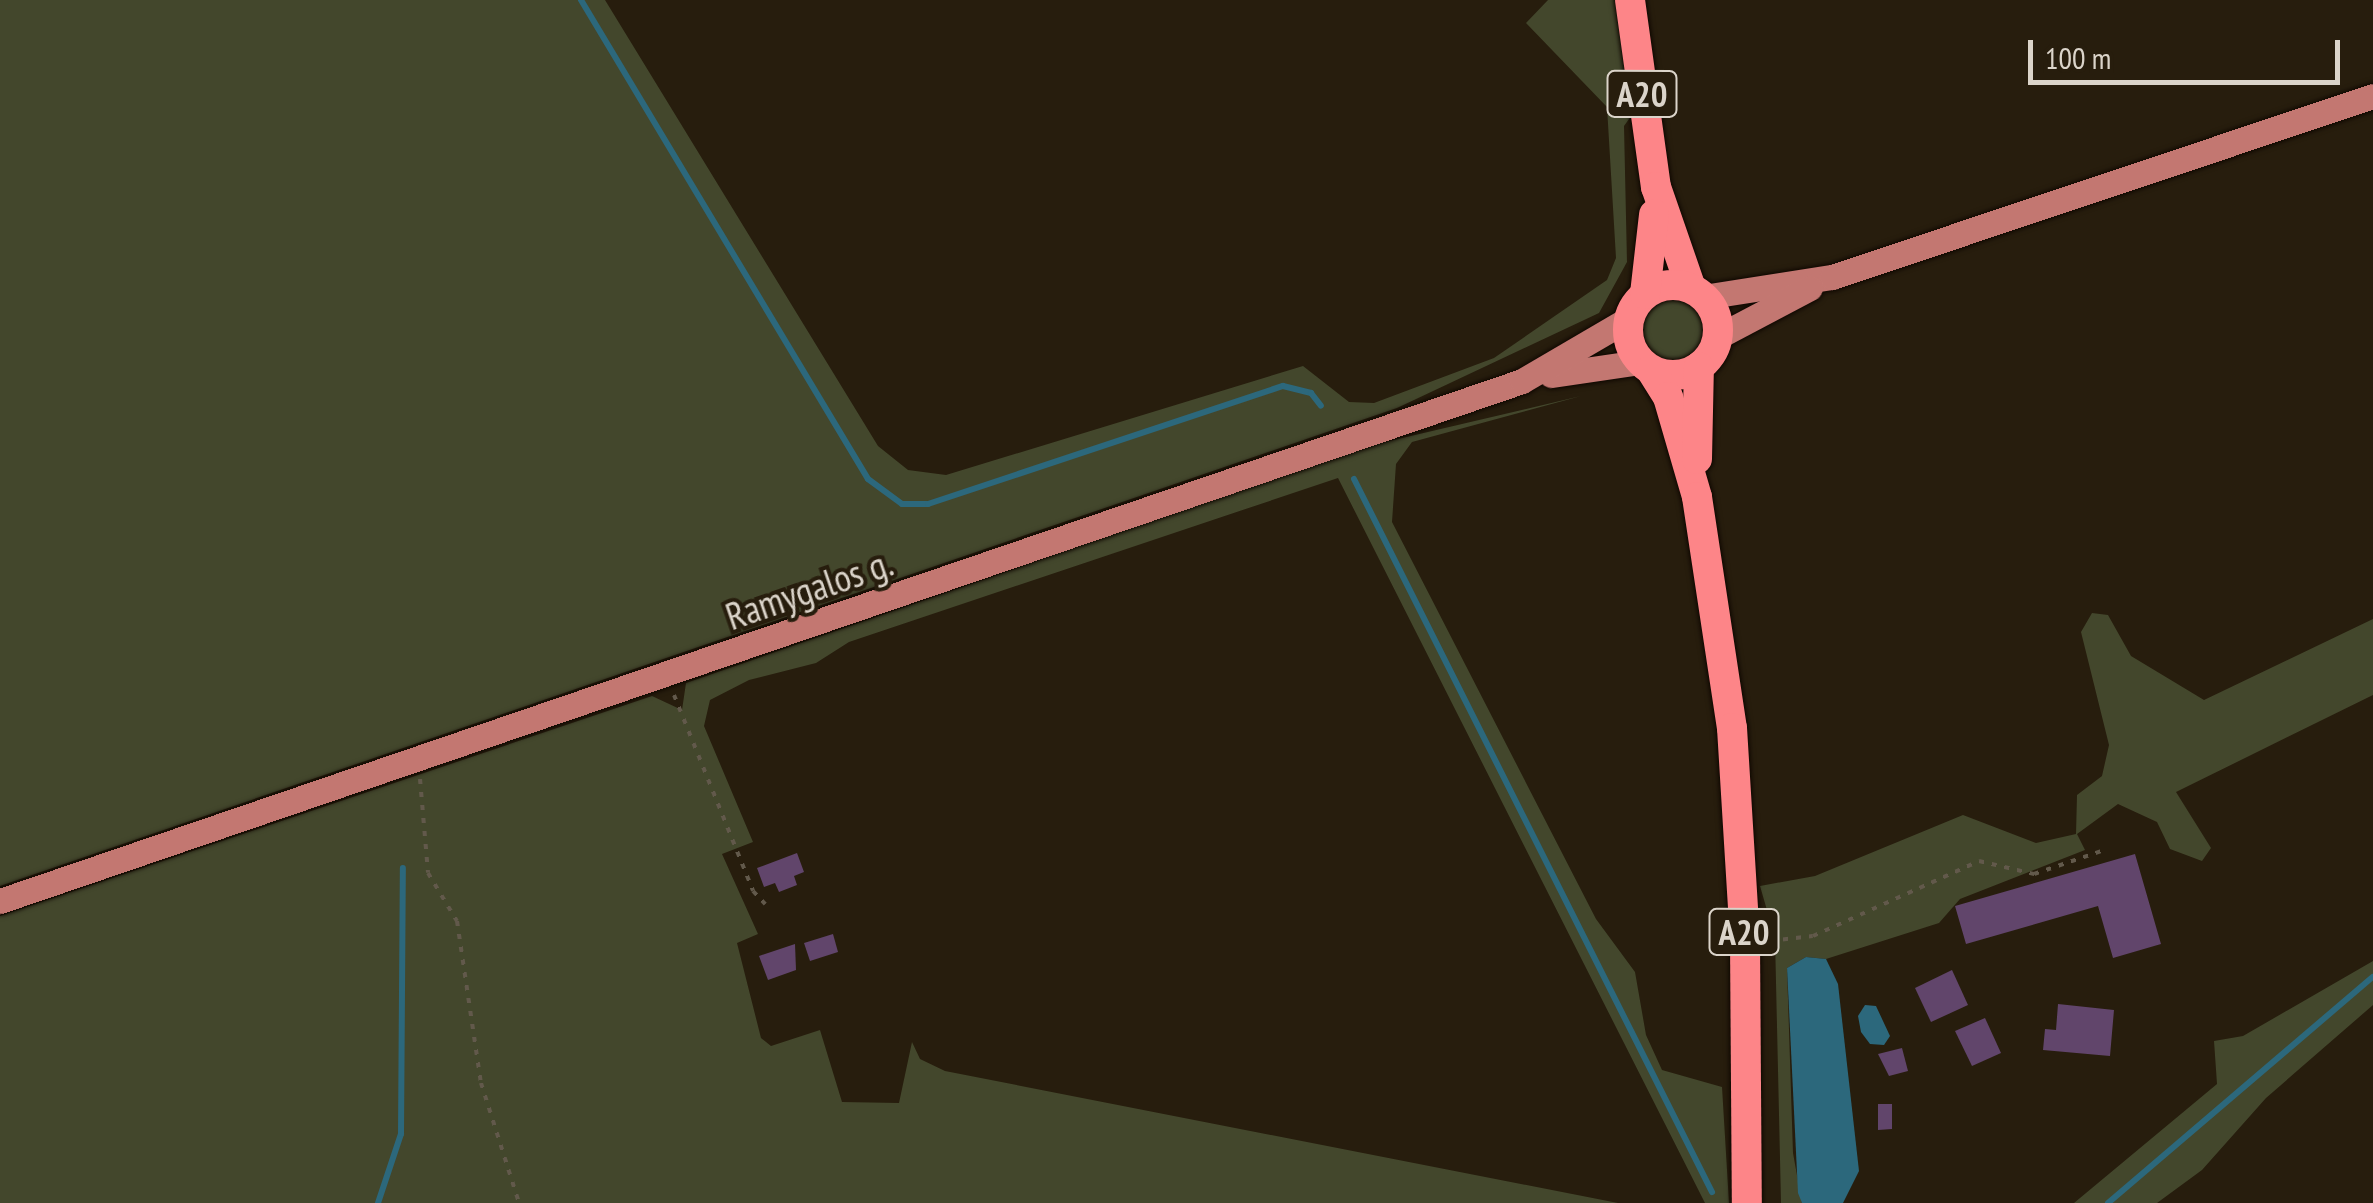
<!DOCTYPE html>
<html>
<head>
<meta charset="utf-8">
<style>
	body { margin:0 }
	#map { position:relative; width:2373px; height:1203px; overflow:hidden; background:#271d0d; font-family:"PT Sans Narrow",sans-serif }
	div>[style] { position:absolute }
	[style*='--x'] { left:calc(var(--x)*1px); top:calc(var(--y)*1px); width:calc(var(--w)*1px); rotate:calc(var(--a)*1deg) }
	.green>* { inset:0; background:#43472c }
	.round { border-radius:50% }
	.water>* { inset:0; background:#2c687c }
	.stream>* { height:6px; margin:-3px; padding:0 3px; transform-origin:3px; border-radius:3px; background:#2c687c }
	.building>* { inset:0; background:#61456b }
	.path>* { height:4px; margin-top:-2px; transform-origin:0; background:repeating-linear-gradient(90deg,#62594b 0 5px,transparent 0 13px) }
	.roads { filter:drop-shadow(0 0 2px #0f0700) drop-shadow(0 0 2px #0f0700) }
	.major>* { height:25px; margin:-12.5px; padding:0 12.5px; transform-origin:12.5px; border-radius:12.5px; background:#c37771 }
	.highway>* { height:30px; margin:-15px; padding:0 15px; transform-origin:15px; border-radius:15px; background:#fd8588 }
	.highway>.ring { margin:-15px; padding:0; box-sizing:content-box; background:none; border:30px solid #fd8588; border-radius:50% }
	span { translate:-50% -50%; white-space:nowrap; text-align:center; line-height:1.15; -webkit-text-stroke:8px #271d0d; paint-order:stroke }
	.shield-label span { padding:2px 8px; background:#271d0d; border:2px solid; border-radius:8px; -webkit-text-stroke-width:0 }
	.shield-label { font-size:35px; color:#dbd4ca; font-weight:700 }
	.street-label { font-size:38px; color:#dbd4ca }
	.scale { position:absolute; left:2028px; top:40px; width:312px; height:45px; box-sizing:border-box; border:5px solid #dbd4ca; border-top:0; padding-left:12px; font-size:30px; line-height:35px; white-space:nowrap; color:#dbd4ca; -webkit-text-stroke:8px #271d0d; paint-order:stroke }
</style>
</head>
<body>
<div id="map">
	<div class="green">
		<i style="clip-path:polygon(0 0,605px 0,878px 446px,908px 470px,946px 475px,1303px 366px,1349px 402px,1374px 403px,1494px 358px,1607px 280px,1616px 258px,1607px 107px,1526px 23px,1548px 0,1616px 0,1632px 115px,1624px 126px,1627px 262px,1599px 313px,1397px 408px,0 886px)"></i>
		<i class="round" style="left:1642px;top:298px;width:62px;height:62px"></i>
		<i style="clip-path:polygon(1581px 396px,1412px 442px,1396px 464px,1392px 522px,1596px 919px,1635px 972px,1646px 1035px,1662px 1070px,1722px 1087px,1729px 1203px,1705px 1203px,1338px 478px,849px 642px,816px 663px,749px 680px,710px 700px,704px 726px,753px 842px,722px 854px,758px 934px,737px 943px,761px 1038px,771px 1046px,820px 1030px,842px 1102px,899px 1103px,912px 1042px,920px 1059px,945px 1071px,1618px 1203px,0 1203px,0 916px,652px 696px,682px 710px,686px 683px,1368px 446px)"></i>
		<i style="clip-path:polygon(2092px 613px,2108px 615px,2131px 656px,2204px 700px,2373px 619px,2373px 695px,2176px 792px,2211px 848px,2202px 861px,2170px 849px,2157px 822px,2118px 804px,2077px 834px,2085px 850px,1960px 899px,1939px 923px,1826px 959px,1806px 957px,1787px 968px,1793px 1153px,1802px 1203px,1781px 1203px,1775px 938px,1760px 886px,1815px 876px,1963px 815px,2036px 843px,2076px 834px,2077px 795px,2102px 776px,2109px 745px,2081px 632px)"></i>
		<i style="clip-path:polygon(2373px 961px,2373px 1005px,2266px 1098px,2202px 1170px,2157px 1203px,2074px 1203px,2217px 1084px,2214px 1041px,2243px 1036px)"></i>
	</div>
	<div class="water">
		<i style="clip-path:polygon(1806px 957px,1826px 959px,1838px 984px,1859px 1171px,1843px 1203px,1802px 1203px,1798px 1193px,1787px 968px)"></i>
		<i style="clip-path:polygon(1865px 1005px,1876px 1006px,1890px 1036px,1884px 1045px,1870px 1044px,1861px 1032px,1858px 1016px)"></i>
	</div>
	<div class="stream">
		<i style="--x:581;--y:0;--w:558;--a:59.07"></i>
		<i style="--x:868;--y:479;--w:42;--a:36.3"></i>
		<i style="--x:902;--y:504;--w:26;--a:0"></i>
		<i style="--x:928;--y:504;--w:374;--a:-18.4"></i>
		<i style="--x:1283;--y:386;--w:29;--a:14"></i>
		<i style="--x:1311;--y:393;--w:16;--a:52"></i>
		<i style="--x:1354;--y:479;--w:798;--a:63.34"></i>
		<i style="--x:378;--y:1203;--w:73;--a:-71.6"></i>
		<i style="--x:401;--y:1134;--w:266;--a:-89.6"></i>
		<i style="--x:2108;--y:1203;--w:348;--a:-40.5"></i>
	</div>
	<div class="building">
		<i style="clip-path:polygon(797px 853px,804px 872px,794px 876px,797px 885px,779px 892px,775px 883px,764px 887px,757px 868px)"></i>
		<i style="clip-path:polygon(2135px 854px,2161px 944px,2113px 958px,2098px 906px,1966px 944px,1955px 906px)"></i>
		<i style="clip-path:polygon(833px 934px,838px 952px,810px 961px,804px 943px)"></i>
		<i style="clip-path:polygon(795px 944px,796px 970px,768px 980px,759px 956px)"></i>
		<i style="clip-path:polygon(1952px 970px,1968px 1005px,1931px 1022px,1915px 988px)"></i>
		<i style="clip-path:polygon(2058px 1004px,2114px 1010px,2110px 1056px,2043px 1050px,2045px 1029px,2056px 1030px)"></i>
		<i style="clip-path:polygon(1985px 1018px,2001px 1053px,1972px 1066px,1955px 1031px)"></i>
		<i style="clip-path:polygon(1902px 1048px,1908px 1071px,1889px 1076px,1878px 1054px)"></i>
		<i style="clip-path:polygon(1878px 1104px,1892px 1104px,1892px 1129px,1878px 1130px)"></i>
	</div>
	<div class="path">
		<i style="--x:674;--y:695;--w:211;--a:68"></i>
		<i style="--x:753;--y:891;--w:18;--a:47"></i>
		<i style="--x:420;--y:779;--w:94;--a:85.1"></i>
		<i style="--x:428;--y:873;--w:56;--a:58.9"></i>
		<i style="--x:457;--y:921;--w:164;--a:81.6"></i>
		<i style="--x:481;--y:1083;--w:126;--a:72.4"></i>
		<i style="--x:1770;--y:941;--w:43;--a:-6.6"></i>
		<i style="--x:1813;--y:936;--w:182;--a:-24.3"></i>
		<i style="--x:1979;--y:861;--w:57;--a:13.3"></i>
		<i style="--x:2034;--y:874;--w:74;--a:-18.9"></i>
	</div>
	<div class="roads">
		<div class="major">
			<i style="--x:1704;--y:297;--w:130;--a:-8.9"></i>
			<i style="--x:1832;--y:277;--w:570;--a:-18.5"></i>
			<i style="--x:1717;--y:337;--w:105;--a:-27.8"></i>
			<i style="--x:1551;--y:375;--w:90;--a:-8.3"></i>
			<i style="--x:0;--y:901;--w:1608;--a:-18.86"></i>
			<i style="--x:1522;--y:381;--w:123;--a:-30.3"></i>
		</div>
		<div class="highway">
			<i style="--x:1630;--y:0;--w:189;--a:82.1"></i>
			<i style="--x:1656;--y:187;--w:107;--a:70.9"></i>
			<i class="ring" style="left:1628px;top:285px;width:60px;height:60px"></i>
			<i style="--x:1645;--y:294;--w:80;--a:-83.5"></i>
			<i style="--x:1651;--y:370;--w:32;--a:58"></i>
			<i style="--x:1668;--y:397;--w:104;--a:73.8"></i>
			<i style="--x:1697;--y:497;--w:234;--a:81.4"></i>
			<i style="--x:1732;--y:728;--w:214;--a:86.5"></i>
			<i style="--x:1745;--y:942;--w:261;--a:89.6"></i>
			<i style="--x:1697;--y:459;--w:92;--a:-88.8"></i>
		</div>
	</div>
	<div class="shield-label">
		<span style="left:1642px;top:94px">A20</span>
		<span style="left:1744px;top:932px">A20</span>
	</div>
	<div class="street-label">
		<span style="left:809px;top:589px;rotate:-19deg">Ramygalos g.</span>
	</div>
	<div class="scale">100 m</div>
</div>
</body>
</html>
